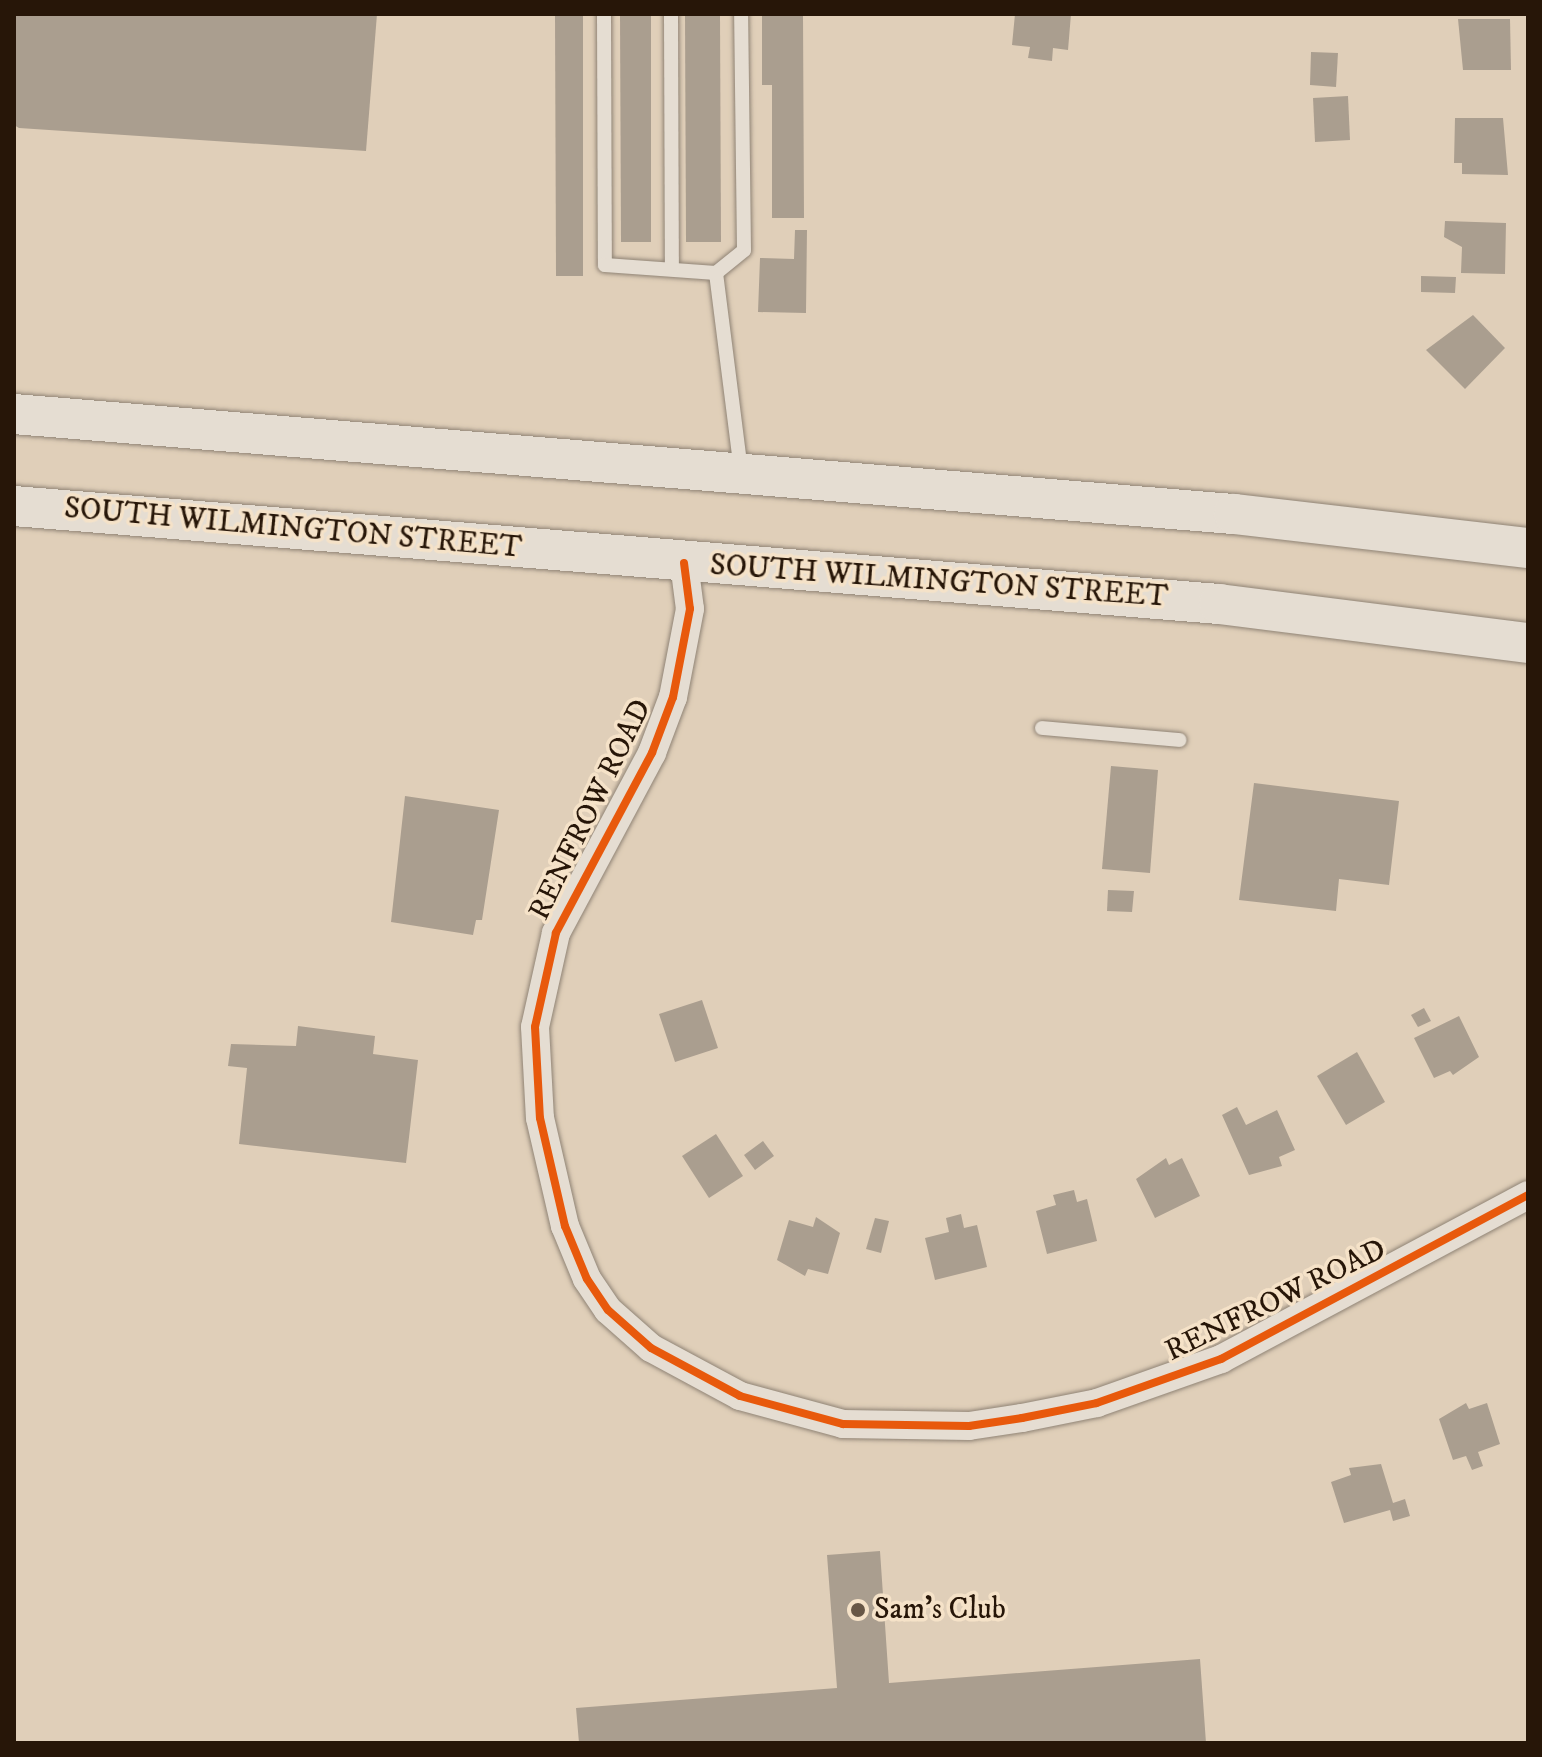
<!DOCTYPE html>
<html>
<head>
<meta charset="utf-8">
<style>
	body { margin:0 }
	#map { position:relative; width:1542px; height:1757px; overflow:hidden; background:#e0cfb9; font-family:"IM FELL DW Pica",serif }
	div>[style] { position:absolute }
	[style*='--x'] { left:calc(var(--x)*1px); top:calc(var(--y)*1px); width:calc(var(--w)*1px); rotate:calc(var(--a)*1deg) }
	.building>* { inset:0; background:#aa9e8f }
	.roads { filter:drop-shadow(0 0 2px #8f8375) drop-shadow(0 0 2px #8f8375) }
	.service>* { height:14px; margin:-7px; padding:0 7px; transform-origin:7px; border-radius:7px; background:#e5ddd2 }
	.minor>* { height:28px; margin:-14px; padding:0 14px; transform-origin:14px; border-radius:14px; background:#e5ddd2 }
	.secondary>* { height:40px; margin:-20px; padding:0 20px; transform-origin:20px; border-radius:20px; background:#e5ddd2 }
	.cycleway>* { height:8px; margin:-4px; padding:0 4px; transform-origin:4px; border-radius:4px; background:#e8590c }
	.dots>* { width:22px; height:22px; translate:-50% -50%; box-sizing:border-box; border:4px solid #f5e2c8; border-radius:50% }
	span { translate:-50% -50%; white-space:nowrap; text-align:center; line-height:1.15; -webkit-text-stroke:7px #f5e2c8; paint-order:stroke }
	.street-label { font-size:30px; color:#271608 }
	.poi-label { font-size:30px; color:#271608 }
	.left { translate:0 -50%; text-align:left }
	.frame { position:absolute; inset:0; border:16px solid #271608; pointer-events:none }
</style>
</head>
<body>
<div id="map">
	<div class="building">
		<i style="clip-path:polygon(14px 14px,377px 14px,366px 151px,19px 128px,14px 125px)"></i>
		<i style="clip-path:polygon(555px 14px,583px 14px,583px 276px,556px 276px)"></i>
		<i style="clip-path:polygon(620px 14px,651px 14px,651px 242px,621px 242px)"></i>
		<i style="clip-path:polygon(685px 14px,720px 14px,721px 242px,686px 242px)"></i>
		<i style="clip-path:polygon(762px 14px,803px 14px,804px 218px,772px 218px,772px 85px,762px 85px)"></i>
		<i style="clip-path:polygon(1015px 14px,1071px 14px,1068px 50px,1053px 48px,1052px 61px,1028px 58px,1030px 47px,1012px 45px)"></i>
		<i style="clip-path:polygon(1458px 19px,1510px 19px,1511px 70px,1463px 70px)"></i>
		<i style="clip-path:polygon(1311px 52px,1338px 53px,1336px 87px,1310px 85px)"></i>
		<i style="clip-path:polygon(1348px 96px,1350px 140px,1315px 142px,1313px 98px)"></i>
		<i style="clip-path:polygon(1455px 118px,1503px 118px,1508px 175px,1462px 174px,1462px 163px,1454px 163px)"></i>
		<i style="clip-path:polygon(1445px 221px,1506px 223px,1505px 274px,1461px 273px,1462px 247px,1444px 237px)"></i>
		<i style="clip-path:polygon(795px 230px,807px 230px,806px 313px,758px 312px,760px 258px,794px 259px)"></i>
		<i style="clip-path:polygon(1421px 276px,1456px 277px,1455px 293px,1421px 292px)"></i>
		<i style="clip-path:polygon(1473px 315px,1505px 348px,1465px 389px,1426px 350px)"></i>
		<i style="clip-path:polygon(1111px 766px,1158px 770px,1150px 873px,1102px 869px)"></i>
		<i style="clip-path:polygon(1254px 783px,1399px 801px,1389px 885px,1339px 879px,1336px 911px,1239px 900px)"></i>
		<i style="clip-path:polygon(405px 796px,499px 810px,482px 920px,476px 920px,473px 935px,391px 922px)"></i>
		<i style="clip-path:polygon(1108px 890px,1134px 891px,1132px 912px,1107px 911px)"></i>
		<i style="clip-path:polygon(702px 1000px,718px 1048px,675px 1062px,659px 1014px)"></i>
		<i style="clip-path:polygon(1424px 1008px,1431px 1021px,1418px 1027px,1411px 1015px)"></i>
		<i style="clip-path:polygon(1459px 1016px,1479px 1057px,1453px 1075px,1450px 1071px,1434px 1078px,1414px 1038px)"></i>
		<i style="clip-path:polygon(298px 1026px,375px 1036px,373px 1054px,418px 1060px,406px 1163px,239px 1144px,247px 1068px,228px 1066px,231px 1044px,296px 1046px)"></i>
		<i style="clip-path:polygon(1357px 1052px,1385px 1102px,1346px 1125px,1317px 1076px)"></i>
		<i style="clip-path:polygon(1237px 1107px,1246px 1125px,1277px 1110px,1295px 1150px,1279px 1157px,1282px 1166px,1249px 1175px,1222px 1115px)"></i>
		<i style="clip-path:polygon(716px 1134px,743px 1176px,709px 1198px,682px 1156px)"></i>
		<i style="clip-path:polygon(763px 1141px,774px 1156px,755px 1170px,744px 1155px)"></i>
		<i style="clip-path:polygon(1166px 1158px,1169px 1165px,1182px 1158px,1200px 1196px,1155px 1218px,1136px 1179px)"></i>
		<i style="clip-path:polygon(1074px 1190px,1077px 1202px,1087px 1199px,1097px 1241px,1047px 1254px,1036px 1211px,1056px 1205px,1053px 1195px)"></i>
		<i style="clip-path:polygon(961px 1214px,964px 1228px,977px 1225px,987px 1267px,935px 1280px,925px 1238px,949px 1232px,946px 1218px)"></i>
		<i style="clip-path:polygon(816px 1217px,840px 1233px,828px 1274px,808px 1269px,805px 1276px,777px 1260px,789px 1220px,813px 1227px)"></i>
		<i style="clip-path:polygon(875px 1218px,889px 1221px,881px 1253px,866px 1249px)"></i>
		<i style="clip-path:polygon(1466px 1403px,1469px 1409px,1487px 1403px,1500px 1444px,1478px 1452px,1483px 1466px,1472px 1470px,1466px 1456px,1453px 1460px,1439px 1419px)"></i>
		<i style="clip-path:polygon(1381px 1464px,1393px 1503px,1405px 1499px,1410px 1516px,1393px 1521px,1390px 1510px,1344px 1523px,1331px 1482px,1351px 1475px,1349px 1468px)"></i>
		<i style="clip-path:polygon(880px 1551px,889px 1683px,1200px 1659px,1206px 1743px,579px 1743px,576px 1708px,837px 1688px,827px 1555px)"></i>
	</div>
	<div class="roads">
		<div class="service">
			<i style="--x:604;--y:14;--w:251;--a:89.8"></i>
			<i style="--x:605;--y:265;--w:111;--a:4.1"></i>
			<i style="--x:716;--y:273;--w:201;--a:82.8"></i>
			<i style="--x:671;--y:14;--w:254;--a:89.8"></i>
			<i style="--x:716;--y:273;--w:36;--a:-39"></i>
			<i style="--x:744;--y:250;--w:236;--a:-90.7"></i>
			<i style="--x:1042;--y:728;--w:138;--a:5"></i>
		</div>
		<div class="minor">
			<i style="--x:684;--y:563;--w:46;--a:82.6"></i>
			<i style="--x:690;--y:609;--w:90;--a:100.9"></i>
			<i style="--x:673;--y:697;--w:60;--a:110.6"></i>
			<i style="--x:652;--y:753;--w:204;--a:118.1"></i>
			<i style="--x:556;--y:933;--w:96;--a:102.6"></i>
			<i style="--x:535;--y:1027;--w:91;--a:86.9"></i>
			<i style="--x:540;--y:1118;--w:111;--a:77"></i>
			<i style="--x:565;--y:1226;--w:57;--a:67.5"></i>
			<i style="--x:587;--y:1279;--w:37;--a:56"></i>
			<i style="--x:608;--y:1310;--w:57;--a:41.5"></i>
			<i style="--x:651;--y:1348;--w:101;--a:28.3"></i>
			<i style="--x:740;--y:1396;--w:107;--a:15.2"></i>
			<i style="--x:843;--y:1424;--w:126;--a:0.9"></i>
			<i style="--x:969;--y:1426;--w:54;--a:-8.6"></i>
			<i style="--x:1022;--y:1418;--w:76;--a:-11.3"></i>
			<i style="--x:1097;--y:1403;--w:132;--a:-19.5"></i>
			<i style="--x:1221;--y:1359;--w:348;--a:-28.1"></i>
		</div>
		<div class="secondary">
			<i style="--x:14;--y:414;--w:1224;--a:4.69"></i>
			<i style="--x:1234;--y:514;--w:296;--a:6.6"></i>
			<i style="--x:14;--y:506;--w:1209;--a:4.65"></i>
			<i style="--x:1219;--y:604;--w:311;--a:7.2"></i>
		</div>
	</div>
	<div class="cycleway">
		<i style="--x:684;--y:563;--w:46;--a:82.6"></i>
		<i style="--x:690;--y:609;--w:90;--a:100.9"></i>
		<i style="--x:673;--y:697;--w:60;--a:110.6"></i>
		<i style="--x:652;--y:753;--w:204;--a:118.1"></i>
		<i style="--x:556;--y:933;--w:96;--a:102.6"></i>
		<i style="--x:535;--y:1027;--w:91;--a:86.9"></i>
		<i style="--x:540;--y:1118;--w:111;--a:77"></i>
		<i style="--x:565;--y:1226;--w:57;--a:67.5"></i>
		<i style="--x:587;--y:1279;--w:37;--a:56"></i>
		<i style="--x:608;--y:1310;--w:57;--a:41.5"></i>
		<i style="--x:651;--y:1348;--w:101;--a:28.3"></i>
		<i style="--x:740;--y:1396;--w:107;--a:15.2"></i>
		<i style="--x:843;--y:1424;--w:126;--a:0.9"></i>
		<i style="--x:969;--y:1426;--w:54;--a:-8.6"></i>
		<i style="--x:1022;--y:1418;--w:76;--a:-11.3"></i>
		<i style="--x:1097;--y:1403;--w:132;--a:-19.5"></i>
		<i style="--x:1221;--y:1359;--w:348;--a:-28.1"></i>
	</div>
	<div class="dots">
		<i style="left:858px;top:1610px;background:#685746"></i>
	</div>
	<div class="street-label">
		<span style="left:293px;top:529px;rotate:5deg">SOUTH WILMINGTON STREET</span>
		<span style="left:939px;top:582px;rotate:4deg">SOUTH WILMINGTON STREET</span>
		<span style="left:591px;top:810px;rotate:-64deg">RENFROW ROAD</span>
		<span style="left:1276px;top:1301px;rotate:-26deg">RENFROW ROAD</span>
	</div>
	<div class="poi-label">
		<span class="left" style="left:874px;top:1610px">Sam's Club</span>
	</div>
	<div class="frame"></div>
</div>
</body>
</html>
